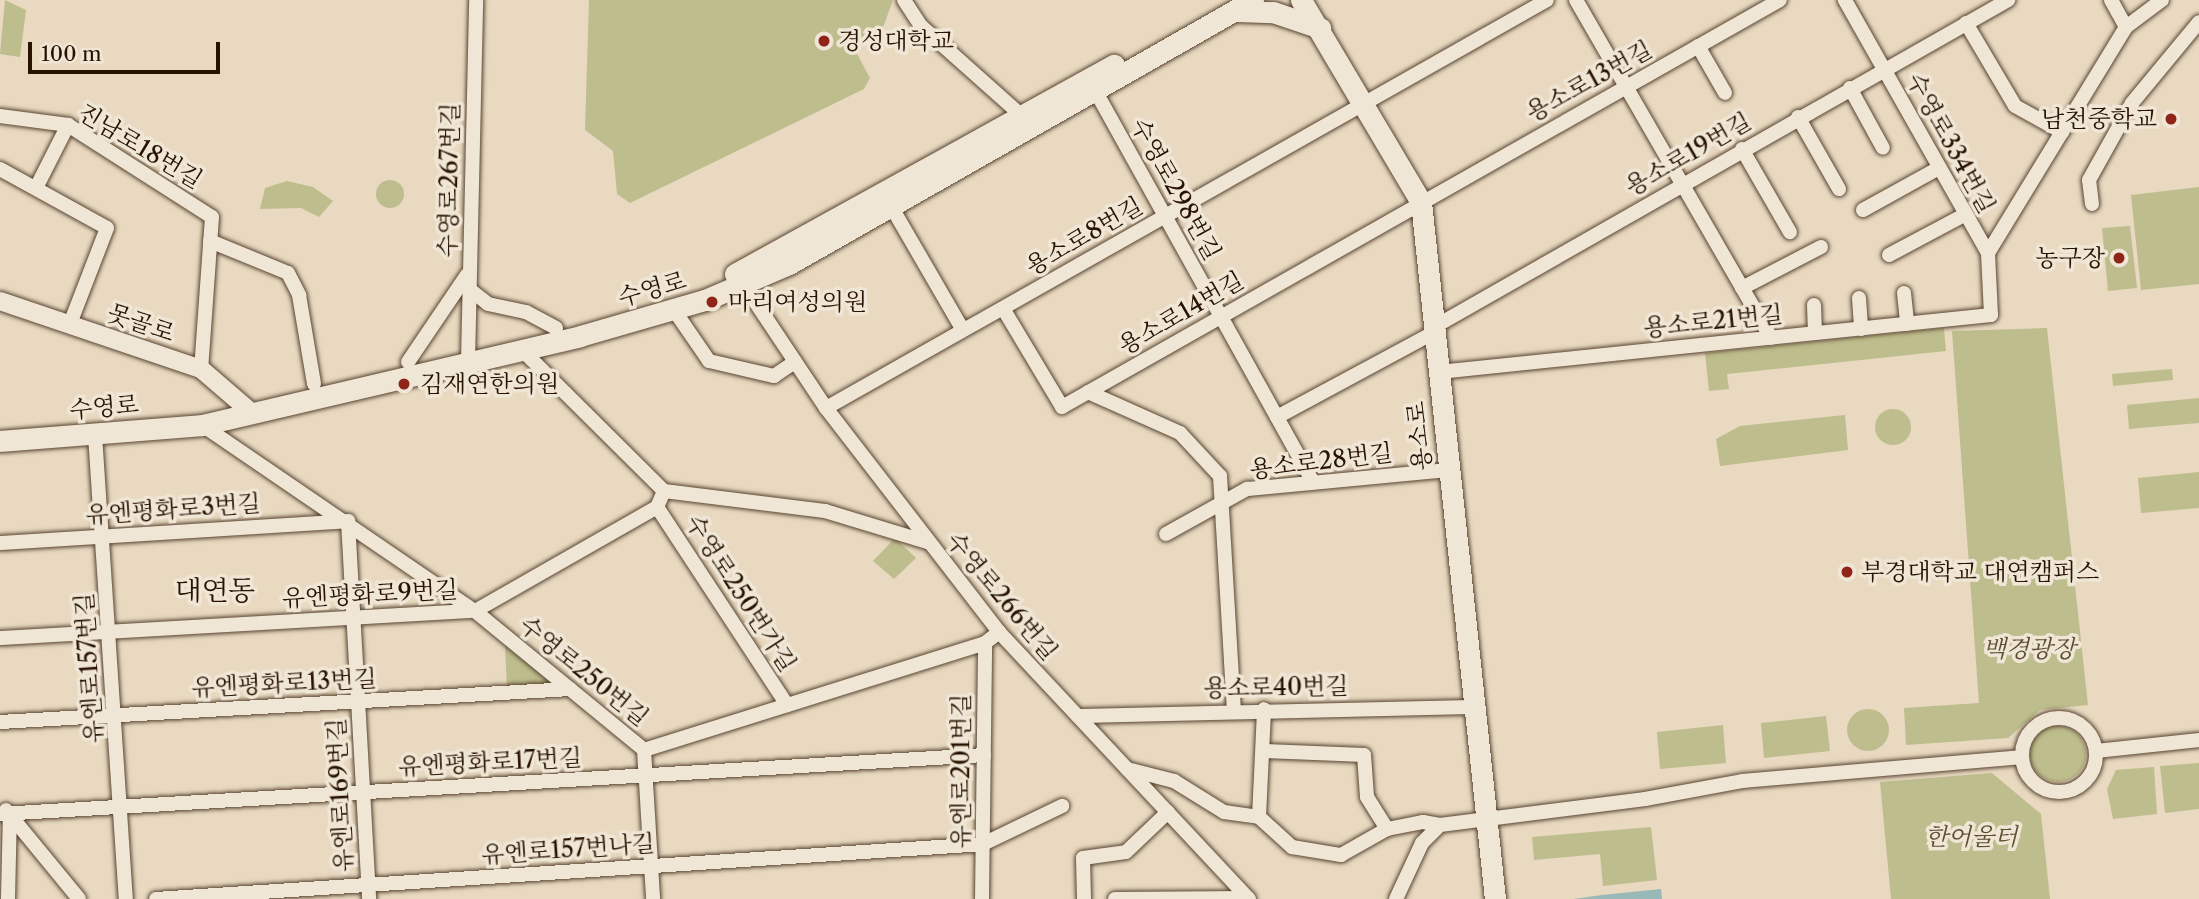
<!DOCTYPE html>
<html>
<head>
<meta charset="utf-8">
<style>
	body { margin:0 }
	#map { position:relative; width:2199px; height:899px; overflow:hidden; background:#e8d9c0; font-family:"Libre Caslon Text","Noto Serif KR",serif }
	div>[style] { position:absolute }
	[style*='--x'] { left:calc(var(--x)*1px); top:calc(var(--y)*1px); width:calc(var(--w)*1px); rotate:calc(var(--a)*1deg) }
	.green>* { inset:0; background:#bebd8d }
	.round { border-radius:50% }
	.water>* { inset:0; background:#99b9b9 }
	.roads { filter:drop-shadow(0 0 2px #584430) drop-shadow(0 0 2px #584430) }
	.minor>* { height:14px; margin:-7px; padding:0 7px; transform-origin:7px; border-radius:7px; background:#f0e6d6 }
	.minor>.ring { margin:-7px; padding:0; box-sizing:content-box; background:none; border:14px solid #f0e6d6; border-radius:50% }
	.tertiary>* { height:18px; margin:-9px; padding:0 9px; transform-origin:9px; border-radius:9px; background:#f0e6d6 }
	.secondary>* { height:21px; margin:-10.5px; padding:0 10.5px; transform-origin:10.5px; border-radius:10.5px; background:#f0e6d6 }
	.dots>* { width:19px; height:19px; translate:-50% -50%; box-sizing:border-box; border:4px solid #f0e6d6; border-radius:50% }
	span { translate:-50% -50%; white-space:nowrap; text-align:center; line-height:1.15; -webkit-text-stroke:7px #f0e6d6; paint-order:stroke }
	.poi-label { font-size:24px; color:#281300 }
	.left { translate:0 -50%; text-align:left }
	.right { translate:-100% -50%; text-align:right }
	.street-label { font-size:24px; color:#281300 }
	.park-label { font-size:24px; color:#5c4e31; font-style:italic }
	.quarter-label { font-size:28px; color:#281300 }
	.scale { position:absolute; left:28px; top:42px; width:192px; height:32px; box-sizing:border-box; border:4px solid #281300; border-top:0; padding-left:9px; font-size:21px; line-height:24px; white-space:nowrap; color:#281300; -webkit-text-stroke:5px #f0e6d6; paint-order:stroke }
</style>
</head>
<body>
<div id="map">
	<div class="green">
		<i style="clip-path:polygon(5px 0,26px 10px,20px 57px,0 54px)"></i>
		<i style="clip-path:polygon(589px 0,893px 0,881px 33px,855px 50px,870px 78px,864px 89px,630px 203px,617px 194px,613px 151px,585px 130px)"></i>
		<i class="round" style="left:376px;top:180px;width:28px;height:28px"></i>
		<i style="clip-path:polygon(287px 181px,313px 187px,333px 201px,319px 217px,301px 208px,260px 209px,265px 188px)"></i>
		<i style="clip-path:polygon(2199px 187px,2199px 284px,2141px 290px,2131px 195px)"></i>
		<i style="clip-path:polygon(2130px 226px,2137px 288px,2108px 291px,2102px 228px)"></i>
		<i style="clip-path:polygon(1944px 328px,1946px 351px,1727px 374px,1729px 389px,1709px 391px,1705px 353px)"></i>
		<i style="clip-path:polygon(2047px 328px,2088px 705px,2040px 710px,2008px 738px,1906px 745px,1904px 708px,1979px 703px,1952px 331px)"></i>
		<i style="clip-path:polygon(2172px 369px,2173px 380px,2113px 386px,2112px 374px)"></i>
		<i style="clip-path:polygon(2199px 398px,2199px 423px,2129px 429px,2127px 405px)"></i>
		<i class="round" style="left:1875px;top:409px;width:36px;height:36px"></i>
		<i style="clip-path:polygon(1845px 415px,1848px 450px,1720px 466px,1716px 439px,1740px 426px)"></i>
		<i style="clip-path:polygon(2199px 472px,2199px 508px,2141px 513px,2138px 478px)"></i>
		<i style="clip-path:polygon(895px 538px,916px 558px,894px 579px,873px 561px)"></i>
		<i style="clip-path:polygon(505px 645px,556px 686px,507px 688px)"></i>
		<i class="round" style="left:1847px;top:709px;width:42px;height:42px"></i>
		<i style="clip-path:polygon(1826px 716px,1830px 751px,1764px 758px,1761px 723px)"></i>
		<i style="clip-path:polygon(1723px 725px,1726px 763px,1660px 769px,1657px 732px)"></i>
		<i class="round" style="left:2030px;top:726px;width:56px;height:56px"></i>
		<i style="clip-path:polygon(2199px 763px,2199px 809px,2165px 813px,2160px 766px)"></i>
		<i style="clip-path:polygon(2154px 767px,2157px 814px,2113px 819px,2107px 789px,2116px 770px)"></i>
		<i style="clip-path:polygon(1992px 773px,2041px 814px,2050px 899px,1891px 899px,1880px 782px)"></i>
		<i style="clip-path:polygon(1651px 827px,1657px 880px,1603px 886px,1600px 854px,1534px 860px,1532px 837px)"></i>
	</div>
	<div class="water">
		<i style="clip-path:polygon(1661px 889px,1662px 899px,1573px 899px,1602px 895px)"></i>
	</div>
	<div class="roads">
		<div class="minor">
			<i style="--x:904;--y:0;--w:31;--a:57"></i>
			<i style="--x:921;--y:26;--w:137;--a:41.7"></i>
			<i style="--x:1576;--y:0;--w:390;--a:60"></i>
			<i style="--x:2111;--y:0;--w:31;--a:61"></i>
			<i style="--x:1966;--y:23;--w:96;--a:59.4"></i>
			<i style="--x:2015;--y:106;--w:54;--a:29"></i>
			<i style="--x:1698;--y:46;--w:54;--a:60.1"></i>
			<i style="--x:1850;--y:88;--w:68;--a:61.2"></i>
			<i style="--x:1096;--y:92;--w:446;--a:60.9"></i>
			<i style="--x:0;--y:116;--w:69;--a:7.5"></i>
			<i style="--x:68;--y:125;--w:171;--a:32.6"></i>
			<i style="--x:212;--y:217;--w:152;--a:94.1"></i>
			<i style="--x:1798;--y:117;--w:83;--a:60.3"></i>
			<i style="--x:1742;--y:149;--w:96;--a:60"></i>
			<i style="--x:0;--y:169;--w:122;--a:28.9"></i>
			<i style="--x:107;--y:228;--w:103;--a:111.1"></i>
			<i style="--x:36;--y:188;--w:71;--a:-63.1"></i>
			<i style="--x:2092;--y:204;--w:24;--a:-97"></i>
			<i style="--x:2089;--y:180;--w:88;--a:-60.8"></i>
			<i style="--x:2132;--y:103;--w:105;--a:-50.4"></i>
			<i style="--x:891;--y:206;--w:143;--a:59.9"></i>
			<i style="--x:1863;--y:210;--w:87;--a:-28.9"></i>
			<i style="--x:210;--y:241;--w:84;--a:22.3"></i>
			<i style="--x:288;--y:273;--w:25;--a:63"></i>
			<i style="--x:299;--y:295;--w:90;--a:80.4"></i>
			<i style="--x:1988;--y:253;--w:265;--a:-58.6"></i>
			<i style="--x:2126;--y:27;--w:45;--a:-36.9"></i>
			<i style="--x:1889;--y:255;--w:87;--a:-28"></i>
			<i style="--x:744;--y:285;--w:148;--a:56.3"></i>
			<i style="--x:826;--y:408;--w:283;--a:52.3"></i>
			<i style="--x:999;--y:632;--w:366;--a:46.9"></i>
			<i style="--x:1742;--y:288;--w:89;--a:-27.4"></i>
			<i style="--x:469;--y:289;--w:24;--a:38"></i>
			<i style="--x:488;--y:304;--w:39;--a:12"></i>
			<i style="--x:526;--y:312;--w:34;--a:28"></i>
			<i style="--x:1904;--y:293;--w:31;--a:84"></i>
			<i style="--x:1859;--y:298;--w:31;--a:86"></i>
			<i style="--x:1814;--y:305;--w:28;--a:88"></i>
			<i style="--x:674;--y:310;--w:62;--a:55.5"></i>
			<i style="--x:709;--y:361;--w:67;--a:13"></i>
			<i style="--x:774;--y:376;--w:25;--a:-34"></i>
			<i style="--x:1004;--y:310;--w:113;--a:59.1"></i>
			<i style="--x:1062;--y:407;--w:825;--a:-29.55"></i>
			<i style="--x:1434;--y:327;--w:661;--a:-29.67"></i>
			<i style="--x:522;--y:350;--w:200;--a:44.8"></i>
			<i style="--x:664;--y:491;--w:162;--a:7.1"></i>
			<i style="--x:825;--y:511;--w:107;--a:16.9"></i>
			<i style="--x:468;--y:361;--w:361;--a:-88.7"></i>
			<i style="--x:408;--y:362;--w:105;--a:-55.9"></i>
			<i style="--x:1439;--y:372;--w:555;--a:-5.9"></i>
			<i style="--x:1991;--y:315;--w:62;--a:-92.8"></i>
			<i style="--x:1988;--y:253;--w:291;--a:-119.5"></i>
			<i style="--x:1088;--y:392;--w:101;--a:24"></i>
			<i style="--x:1180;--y:433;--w:59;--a:47.1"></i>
			<i style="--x:1220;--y:476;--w:234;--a:86.6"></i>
			<i style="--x:826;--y:408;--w:828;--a:-29.5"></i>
			<i style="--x:1277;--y:417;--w:179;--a:-28.3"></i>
			<i style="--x:202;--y:425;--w:330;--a:34.3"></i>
			<i style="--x:475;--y:611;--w:219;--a:39.4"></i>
			<i style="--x:95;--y:435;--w:465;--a:86.2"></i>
			<i style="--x:657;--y:507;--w:237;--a:56.7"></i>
			<i style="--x:1166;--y:534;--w:93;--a:-29.1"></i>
			<i style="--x:1247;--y:489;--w:203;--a:-5.4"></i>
			<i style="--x:0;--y:543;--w:349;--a:-3.6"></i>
			<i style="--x:348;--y:521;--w:379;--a:86.8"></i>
			<i style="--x:0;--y:638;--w:476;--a:-3.3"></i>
			<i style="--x:475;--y:611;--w:210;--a:-29.7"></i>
			<i style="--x:657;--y:507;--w:17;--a:-66"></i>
			<i style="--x:1078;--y:716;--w:397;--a:-1.3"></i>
			<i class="ring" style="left:2022px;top:718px;width:60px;height:60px"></i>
			<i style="--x:0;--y:722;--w:571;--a:-3.31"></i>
			<i style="--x:644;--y:750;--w:357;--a:-17.4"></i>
			<i style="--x:985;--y:643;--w:18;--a:-38"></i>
			<i style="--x:644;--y:750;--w:149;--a:86.5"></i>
			<i style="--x:1265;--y:751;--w:99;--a:2.3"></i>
			<i style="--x:1364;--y:755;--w:42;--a:85.9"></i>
			<i style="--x:1367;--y:797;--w:38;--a:58"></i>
			<i style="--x:2096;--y:751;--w:104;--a:-6.1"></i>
			<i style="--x:1127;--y:769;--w:49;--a:14.3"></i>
			<i style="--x:1174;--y:781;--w:59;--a:31.8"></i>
			<i style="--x:1224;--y:812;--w:35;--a:8"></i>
			<i style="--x:1259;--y:817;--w:45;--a:42.3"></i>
			<i style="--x:1292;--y:847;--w:50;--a:9.3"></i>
			<i style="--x:1341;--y:855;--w:53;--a:-29.5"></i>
			<i style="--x:1387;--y:829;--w:37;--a:-11"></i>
			<i style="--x:1423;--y:822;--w:17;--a:10"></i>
			<i style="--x:1440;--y:825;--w:207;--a:-7.2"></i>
			<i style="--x:1645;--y:799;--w:100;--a:-10.4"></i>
			<i style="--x:1743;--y:781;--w:280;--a:-4.9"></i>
			<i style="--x:6;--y:810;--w:115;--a:50.6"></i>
			<i style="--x:0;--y:814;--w:986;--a:-3.43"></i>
			<i style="--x:1259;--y:817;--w:108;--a:-87.3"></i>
			<i style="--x:8;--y:899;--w:86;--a:-88.7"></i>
			<i style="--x:156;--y:899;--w:829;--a:-3.8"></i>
			<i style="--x:983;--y:844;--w:88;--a:-25.7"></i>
			<i style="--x:982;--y:899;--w:256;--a:-89.3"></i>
			<i style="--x:1084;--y:899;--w:41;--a:-91.4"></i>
			<i style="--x:1083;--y:858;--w:43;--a:-7.9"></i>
			<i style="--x:1126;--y:852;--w:58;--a:-43.6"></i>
			<i style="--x:1115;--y:899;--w:133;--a:-0.4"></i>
			<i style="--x:1396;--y:899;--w:62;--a:-65.1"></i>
			<i style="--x:1422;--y:843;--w:25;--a:-45"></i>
		</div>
		<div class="tertiary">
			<i style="--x:0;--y:301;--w:212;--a:18.7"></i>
			<i style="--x:201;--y:369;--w:67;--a:40.8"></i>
		</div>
		<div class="secondary">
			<i style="--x:1301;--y:0;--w:235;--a:59.3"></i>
			<i style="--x:1421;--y:202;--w:701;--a:83.94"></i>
			<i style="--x:1237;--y:11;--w:36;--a:2"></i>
			<i style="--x:1273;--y:12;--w:50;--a:18.8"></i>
			<i style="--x:735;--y:274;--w:433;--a:-28.9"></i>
			<i style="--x:0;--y:441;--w:203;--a:-4.5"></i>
			<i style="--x:202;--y:425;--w:388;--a:-13.2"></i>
			<i style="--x:580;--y:336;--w:130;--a:-16.1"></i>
			<i style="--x:705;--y:300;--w:91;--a:-23.2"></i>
			<i style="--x:789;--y:264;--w:534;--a:-29.64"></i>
		</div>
	</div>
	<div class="dots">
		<i style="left:824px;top:41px;background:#8f2418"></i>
		<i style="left:2171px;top:119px;background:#8f2418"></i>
		<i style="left:2119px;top:258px;background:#8f2418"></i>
		<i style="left:712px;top:302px;background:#8f2418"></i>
		<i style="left:404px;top:384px;background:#8f2418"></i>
		<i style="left:1847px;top:572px;background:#8f2418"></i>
	</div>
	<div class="poi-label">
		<span class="left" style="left:838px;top:41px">경성대학교</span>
		<span class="right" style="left:2157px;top:119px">남천중학교</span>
		<span class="right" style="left:2105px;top:258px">농구장</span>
		<span class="left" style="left:728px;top:302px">마리여성의원</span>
		<span class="left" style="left:420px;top:384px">김재연한의원</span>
		<span class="left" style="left:1861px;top:572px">부경대학교 대연캠퍼스</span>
	</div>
	<div class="street-label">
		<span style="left:1589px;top:81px;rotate:-29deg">용소로13번길</span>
		<span style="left:1951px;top:143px;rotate:61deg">수영로334번길</span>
		<span style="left:140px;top:146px;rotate:31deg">진남로18번길</span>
		<span style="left:1688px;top:154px;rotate:-30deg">용소로19번길</span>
		<span style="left:449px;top:180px;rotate:-89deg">수영로267번길</span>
		<span style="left:1176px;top:189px;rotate:61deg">수영로298번길</span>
		<span style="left:1084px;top:236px;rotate:-30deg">용소로8번길</span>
		<span style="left:652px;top:289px;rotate:-16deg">수영로</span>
		<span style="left:1181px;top:313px;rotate:-30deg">용소로14번길</span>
		<span style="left:1713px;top:321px;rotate:-6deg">용소로21번길</span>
		<span style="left:141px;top:323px;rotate:19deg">못골로</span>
		<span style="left:104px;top:407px;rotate:-5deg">수영로</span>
		<span style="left:1419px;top:436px;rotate:-96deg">용소로</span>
		<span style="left:1321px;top:461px;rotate:-7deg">용소로28번길</span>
		<span style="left:173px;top:509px;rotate:-4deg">유엔평화로3번길</span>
		<span style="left:741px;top:593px;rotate:57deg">수영로250번가길</span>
		<span style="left:370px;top:594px;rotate:-3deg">유엔평화로9번길</span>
		<span style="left:1002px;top:596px;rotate:50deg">수영로266번길</span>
		<span style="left:89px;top:668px;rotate:-94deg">유엔로157번길</span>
		<span style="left:584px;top:671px;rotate:39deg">수영로250번길</span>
		<span style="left:284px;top:683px;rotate:-3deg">유엔평화로13번길</span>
		<span style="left:1276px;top:687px;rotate:-1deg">용소로40번길</span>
		<span style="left:490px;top:762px;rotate:-3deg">유엔평화로17번길</span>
		<span style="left:961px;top:771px;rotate:-90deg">유엔로201번길</span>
		<span style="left:340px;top:795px;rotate:-93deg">유엔로169번길</span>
		<span style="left:568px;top:849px;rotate:-4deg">유엔로157번나길</span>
	</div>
	<div class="park-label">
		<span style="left:2029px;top:649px">백경광장</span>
		<span style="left:1971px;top:837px">한어울터</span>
	</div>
	<div class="quarter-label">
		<span style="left:215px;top:590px">대연동</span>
	</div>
	<div class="scale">100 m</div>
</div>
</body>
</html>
